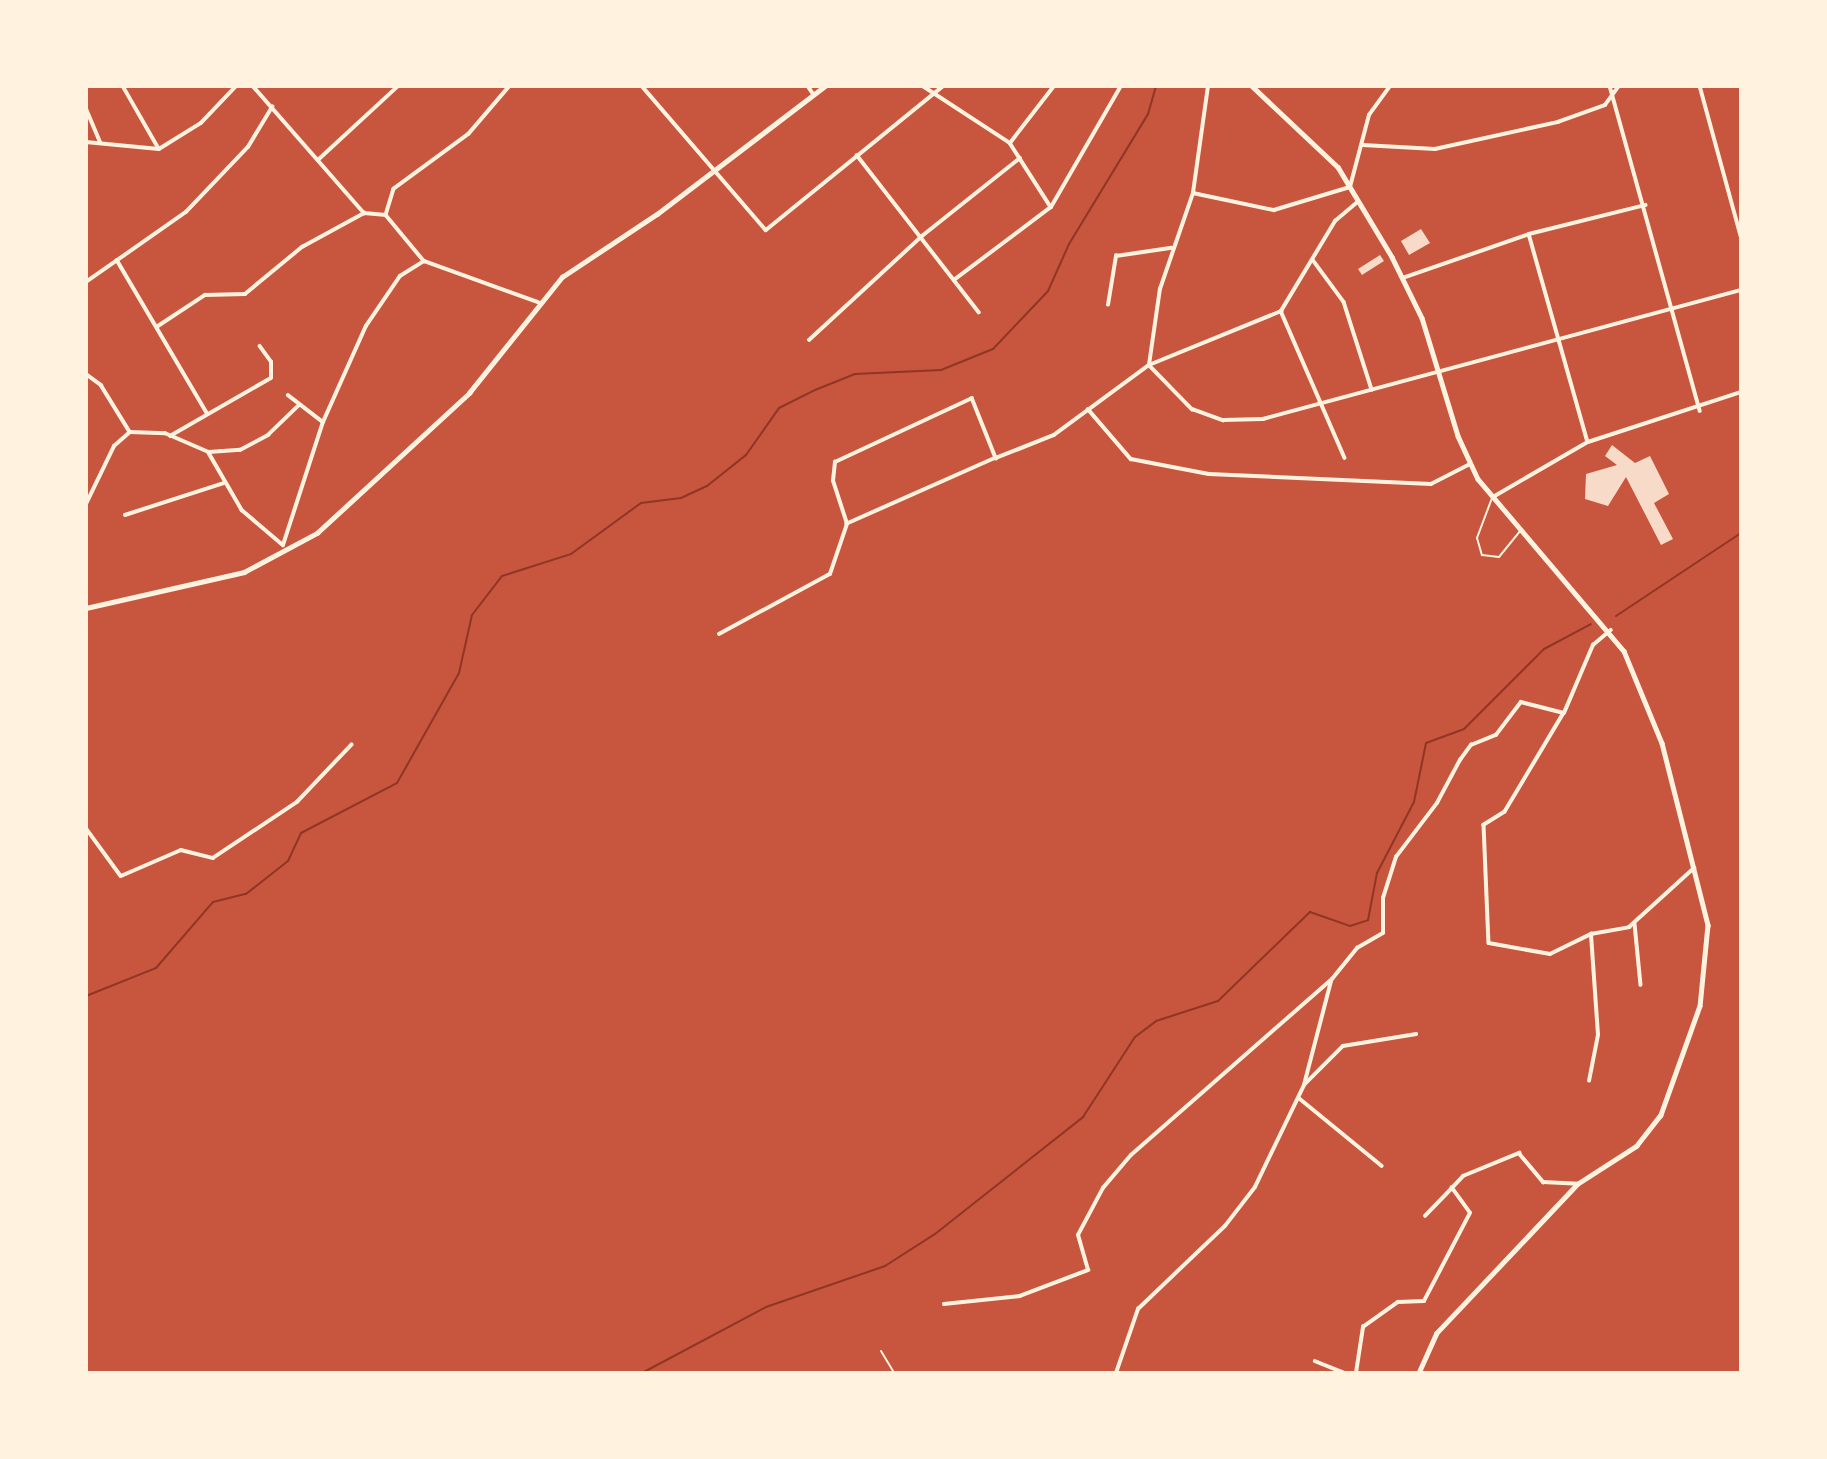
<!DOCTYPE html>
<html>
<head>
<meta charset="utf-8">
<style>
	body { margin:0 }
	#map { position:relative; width:1827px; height:1459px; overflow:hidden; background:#c8553d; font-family:Raleway,sans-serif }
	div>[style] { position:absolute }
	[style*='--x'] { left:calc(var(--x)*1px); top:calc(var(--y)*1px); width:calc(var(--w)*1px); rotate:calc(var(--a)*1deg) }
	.stream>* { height:2px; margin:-1px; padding:0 1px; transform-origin:1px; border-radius:1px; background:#8f3625 }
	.building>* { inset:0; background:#f7dbc8 }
	.service>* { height:2px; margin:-1px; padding:0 1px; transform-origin:1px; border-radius:1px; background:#fff3e0 }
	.minor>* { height:3.5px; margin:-1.75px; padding:0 1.75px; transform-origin:1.75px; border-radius:1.75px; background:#fff3e0 }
	.tertiary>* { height:4.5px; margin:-2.25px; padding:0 2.25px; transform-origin:2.25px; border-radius:2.25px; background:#fff3e0 }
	span { translate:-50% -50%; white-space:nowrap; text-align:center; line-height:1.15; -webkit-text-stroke:7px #fff3e0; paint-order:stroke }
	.frame { position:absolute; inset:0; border:88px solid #fff3e0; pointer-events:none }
</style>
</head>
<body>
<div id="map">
	<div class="stream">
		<i style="--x:1616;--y:616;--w:150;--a:-33.6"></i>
		<i style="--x:86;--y:996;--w:75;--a:-21.8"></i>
		<i style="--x:156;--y:968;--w:87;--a:-49.2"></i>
		<i style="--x:213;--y:902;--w:34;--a:-14"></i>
		<i style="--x:246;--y:894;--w:53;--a:-38.2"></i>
		<i style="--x:288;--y:861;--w:31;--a:-65"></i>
		<i style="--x:301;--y:833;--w:108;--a:-27.5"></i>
		<i style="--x:397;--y:783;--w:126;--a:-60.6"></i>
		<i style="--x:459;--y:673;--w:59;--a:-77.4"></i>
		<i style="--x:472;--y:615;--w:49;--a:-52.4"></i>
		<i style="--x:502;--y:576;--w:72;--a:-17.7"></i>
		<i style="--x:571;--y:554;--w:87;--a:-36.1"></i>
		<i style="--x:641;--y:503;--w:40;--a:-7.1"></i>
		<i style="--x:681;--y:498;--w:29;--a:-25"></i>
		<i style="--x:707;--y:486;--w:50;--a:-38.5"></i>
		<i style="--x:746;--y:455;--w:57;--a:-54.9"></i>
		<i style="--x:779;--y:408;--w:40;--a:-26.6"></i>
		<i style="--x:815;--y:390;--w:43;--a:-21.8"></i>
		<i style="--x:855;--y:374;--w:86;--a:-2.7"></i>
		<i style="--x:941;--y:370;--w:56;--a:-22"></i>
		<i style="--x:993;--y:349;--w:80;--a:-46.5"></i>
		<i style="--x:1048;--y:291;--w:51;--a:-65.9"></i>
		<i style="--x:1069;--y:244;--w:152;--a:-58.7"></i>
		<i style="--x:1148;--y:114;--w:29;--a:-74"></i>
		<i style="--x:642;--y:1373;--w:140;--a:-28"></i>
		<i style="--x:766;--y:1307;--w:126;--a:-19"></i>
		<i style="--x:885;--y:1266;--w:59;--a:-32.6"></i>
		<i style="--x:935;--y:1234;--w:189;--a:-38.3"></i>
		<i style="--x:1083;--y:1117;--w:95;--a:-57"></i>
		<i style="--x:1135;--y:1037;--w:26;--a:-37"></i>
		<i style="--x:1156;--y:1021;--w:65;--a:-17.9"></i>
		<i style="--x:1218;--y:1001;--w:128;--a:-44.1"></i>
		<i style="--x:1310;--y:912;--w:42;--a:19.3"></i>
		<i style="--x:1350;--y:926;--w:19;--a:-18"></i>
		<i style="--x:1368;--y:920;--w:48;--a:-79.2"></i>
		<i style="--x:1377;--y:873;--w:80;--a:-62.5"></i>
		<i style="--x:1414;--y:802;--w:60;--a:-78.5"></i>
		<i style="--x:1426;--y:743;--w:40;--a:-20.2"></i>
		<i style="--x:1464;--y:729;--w:113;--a:-45"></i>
		<i style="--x:1544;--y:649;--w:53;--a:-28"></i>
	</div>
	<div class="building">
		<i style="clip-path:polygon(1421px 229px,1430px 243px,1409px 255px,1401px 241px)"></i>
		<i style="clip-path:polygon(1380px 255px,1384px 261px,1362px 275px,1358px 269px)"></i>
		<i style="clip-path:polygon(1612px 445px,1635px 463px,1650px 456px,1669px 494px,1654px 503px,1673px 539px,1661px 545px,1626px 477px,1608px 506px,1585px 499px,1586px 474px,1617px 465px,1605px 456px)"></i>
	</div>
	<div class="service">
		<i style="--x:1492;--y:498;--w:43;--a:110.6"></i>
		<i style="--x:1477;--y:538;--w:18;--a:74"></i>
		<i style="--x:1482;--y:555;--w:17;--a:7"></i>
		<i style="--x:1499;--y:557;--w:35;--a:-51"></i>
		<i style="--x:881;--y:1351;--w:26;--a:59"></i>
	</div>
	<div class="minor">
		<i style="--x:123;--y:86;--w:70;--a:60.2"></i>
		<i style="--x:253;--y:86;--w:169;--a:48.8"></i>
		<i style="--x:364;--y:213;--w:22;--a:5"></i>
		<i style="--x:510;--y:86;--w:63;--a:130.5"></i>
		<i style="--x:469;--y:134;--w:93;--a:143.7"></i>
		<i style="--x:394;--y:189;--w:27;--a:107"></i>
		<i style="--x:386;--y:215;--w:60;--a:50.4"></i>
		<i style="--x:424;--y:261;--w:121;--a:19.8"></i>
		<i style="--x:642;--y:86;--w:190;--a:49.3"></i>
		<i style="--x:766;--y:230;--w:228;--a:-39.1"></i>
		<i style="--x:808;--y:86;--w:11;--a:56"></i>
		<i style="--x:923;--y:86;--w:104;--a:33.2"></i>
		<i style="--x:1010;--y:143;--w:76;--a:57.4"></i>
		<i style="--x:1610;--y:86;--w:337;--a:74.5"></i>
		<i style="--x:1700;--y:86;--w:156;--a:74.7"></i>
		<i style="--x:86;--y:108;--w:36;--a:67"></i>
		<i style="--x:86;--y:142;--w:73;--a:5.5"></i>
		<i style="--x:159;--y:149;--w:49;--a:-31.8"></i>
		<i style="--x:201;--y:123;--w:51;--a:-46.6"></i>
		<i style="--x:1010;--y:143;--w:72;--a:-52.3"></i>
		<i style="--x:1363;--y:145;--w:72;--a:3.2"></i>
		<i style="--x:1435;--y:149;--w:126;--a:-12.4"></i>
		<i style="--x:1558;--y:122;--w:50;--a:-19.9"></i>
		<i style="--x:1605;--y:105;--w:24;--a:-54"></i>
		<i style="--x:857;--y:155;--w:199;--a:52.2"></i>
		<i style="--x:319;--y:159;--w:108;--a:-42.7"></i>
		<i style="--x:1193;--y:193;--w:83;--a:11.9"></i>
		<i style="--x:1274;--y:210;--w:79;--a:-16.8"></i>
		<i style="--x:1350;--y:187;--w:74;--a:-75.2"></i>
		<i style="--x:1369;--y:115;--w:36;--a:-54"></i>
		<i style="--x:1529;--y:234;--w:216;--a:74.2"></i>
		<i style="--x:117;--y:260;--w:178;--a:59.5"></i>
		<i style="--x:1313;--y:260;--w:52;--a:53.6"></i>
		<i style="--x:1344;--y:302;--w:92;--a:72.3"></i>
		<i style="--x:1403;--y:278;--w:133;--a:-19.2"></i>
		<i style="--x:1529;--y:234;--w:120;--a:-14"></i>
		<i style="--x:954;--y:280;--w:121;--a:-37"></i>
		<i style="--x:1051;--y:207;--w:140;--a:-60"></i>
		<i style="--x:86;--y:282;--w:122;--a:-35"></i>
		<i style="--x:186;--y:212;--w:90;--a:-46.4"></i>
		<i style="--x:248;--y:147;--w:47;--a:-59"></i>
		<i style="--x:1108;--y:305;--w:50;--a:-80.7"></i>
		<i style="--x:1116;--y:256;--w:56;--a:-8.3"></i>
		<i style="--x:1281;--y:311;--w:160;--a:66.5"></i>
		<i style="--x:158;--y:326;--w:56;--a:-33.4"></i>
		<i style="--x:205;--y:295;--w:40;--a:-1.4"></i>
		<i style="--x:245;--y:294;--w:74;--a:-39.5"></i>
		<i style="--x:302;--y:247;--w:71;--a:-28.7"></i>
		<i style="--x:809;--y:340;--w:154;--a:-42.6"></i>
		<i style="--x:922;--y:236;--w:125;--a:-38.5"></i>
		<i style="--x:1149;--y:365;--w:62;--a:45.7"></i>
		<i style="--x:1192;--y:409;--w:33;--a:20"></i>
		<i style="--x:1223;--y:420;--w:40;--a:-1.4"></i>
		<i style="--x:1263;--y:419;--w:495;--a:-15.1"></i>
		<i style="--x:1149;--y:365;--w:77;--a:-81.8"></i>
		<i style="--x:1160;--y:289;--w:102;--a:-71"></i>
		<i style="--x:1193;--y:193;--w:108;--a:-82"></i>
		<i style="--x:86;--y:374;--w:19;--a:36"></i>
		<i style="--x:101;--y:385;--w:55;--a:58.3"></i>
		<i style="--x:288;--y:395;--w:44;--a:37.6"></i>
		<i style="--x:1088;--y:409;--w:66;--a:49.3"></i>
		<i style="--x:1131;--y:459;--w:79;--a:10.9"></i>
		<i style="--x:1209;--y:474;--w:222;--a:2.6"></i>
		<i style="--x:1431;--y:484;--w:44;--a:-27.1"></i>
		<i style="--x:170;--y:436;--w:116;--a:-29.9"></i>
		<i style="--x:271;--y:378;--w:16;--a:-90"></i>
		<i style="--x:271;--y:362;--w:19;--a:-126"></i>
		<i style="--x:209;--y:453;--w:66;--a:59.9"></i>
		<i style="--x:242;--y:510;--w:54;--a:40.5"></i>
		<i style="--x:996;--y:458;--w:62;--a:-21.6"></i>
		<i style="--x:1054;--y:435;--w:118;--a:-36.4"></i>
		<i style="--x:1149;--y:365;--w:143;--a:-22.2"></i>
		<i style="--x:1281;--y:311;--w:105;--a:-59"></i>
		<i style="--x:1335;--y:221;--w:30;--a:-40"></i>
		<i style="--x:1493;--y:497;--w:110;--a:-30.1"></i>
		<i style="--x:1588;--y:442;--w:161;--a:-18.1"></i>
		<i style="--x:86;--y:504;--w:64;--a:-64.2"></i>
		<i style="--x:114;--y:446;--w:21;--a:-41"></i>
		<i style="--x:130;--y:432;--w:35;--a:2"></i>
		<i style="--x:165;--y:433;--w:48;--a:23.4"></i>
		<i style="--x:209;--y:452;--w:31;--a:-4"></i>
		<i style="--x:240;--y:450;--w:32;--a:-28"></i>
		<i style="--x:268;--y:435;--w:42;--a:-44"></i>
		<i style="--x:125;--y:515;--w:104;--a:-17.9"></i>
		<i style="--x:283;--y:545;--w:129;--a:-72"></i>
		<i style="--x:323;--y:422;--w:105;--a:-65.9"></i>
		<i style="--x:366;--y:326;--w:60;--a:-55.8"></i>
		<i style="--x:400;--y:276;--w:28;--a:-32"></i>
		<i style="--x:719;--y:634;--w:126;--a:-28.4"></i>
		<i style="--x:830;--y:574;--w:53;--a:-71.2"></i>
		<i style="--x:847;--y:524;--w:45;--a:-108"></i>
		<i style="--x:833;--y:481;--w:19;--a:-84"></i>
		<i style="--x:835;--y:462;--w:151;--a:-25"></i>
		<i style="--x:972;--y:398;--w:65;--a:68.2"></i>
		<i style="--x:996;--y:458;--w:163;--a:156.1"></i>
		<i style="--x:1564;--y:713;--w:115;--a:120.8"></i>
		<i style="--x:1505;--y:812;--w:25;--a:148"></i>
		<i style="--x:1484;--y:825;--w:118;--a:87.6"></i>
		<i style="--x:1489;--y:943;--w:62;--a:10.2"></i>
		<i style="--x:1550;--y:954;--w:46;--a:-26"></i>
		<i style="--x:1591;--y:934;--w:39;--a:-10"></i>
		<i style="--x:1629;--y:927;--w:88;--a:-42.2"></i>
		<i style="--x:86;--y:828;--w:59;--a:53.9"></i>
		<i style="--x:121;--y:876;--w:65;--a:-23.4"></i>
		<i style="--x:181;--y:850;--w:33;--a:14"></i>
		<i style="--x:213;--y:858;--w:101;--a:-33.7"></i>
		<i style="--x:297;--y:802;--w:79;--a:-46.5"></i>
		<i style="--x:1635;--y:924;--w:61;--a:84.4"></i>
		<i style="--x:1589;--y:1081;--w:47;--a:-78.9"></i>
		<i style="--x:1598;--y:1035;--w:101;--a:-94"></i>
		<i style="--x:1304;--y:1085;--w:55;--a:-45"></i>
		<i style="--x:1343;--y:1046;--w:74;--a:-9.3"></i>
		<i style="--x:1299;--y:1098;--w:107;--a:39.3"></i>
		<i style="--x:1425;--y:1216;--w:39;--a:-46"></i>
		<i style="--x:944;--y:1304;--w:76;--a:-6"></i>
		<i style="--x:1020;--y:1296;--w:73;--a:-20.9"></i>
		<i style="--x:1088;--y:1270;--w:36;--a:-106"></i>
		<i style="--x:1078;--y:1235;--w:53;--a:-62"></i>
		<i style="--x:1103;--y:1188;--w:43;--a:-49.7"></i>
		<i style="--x:1131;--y:1155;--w:267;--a:-41.2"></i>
		<i style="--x:1332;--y:979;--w:40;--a:-51"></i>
		<i style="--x:1357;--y:948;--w:30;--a:-30"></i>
		<i style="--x:1383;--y:933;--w:35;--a:-90"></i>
		<i style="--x:1383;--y:898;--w:43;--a:-72.4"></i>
		<i style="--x:1396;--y:857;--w:68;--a:-52.8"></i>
		<i style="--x:1437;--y:803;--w:49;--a:-61.9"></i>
		<i style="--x:1460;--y:760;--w:19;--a:-54"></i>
		<i style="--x:1471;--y:745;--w:27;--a:-22"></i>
		<i style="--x:1496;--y:735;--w:41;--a:-52.9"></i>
		<i style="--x:1521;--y:702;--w:44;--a:14.3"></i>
		<i style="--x:1564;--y:713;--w:74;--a:-66.9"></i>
		<i style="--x:1593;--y:645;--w:23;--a:-40"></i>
		<i style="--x:1315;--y:1361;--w:32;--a:22"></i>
		<i style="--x:1116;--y:1373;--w:68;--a:-71"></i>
		<i style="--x:1138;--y:1309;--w:120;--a:-43.7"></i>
		<i style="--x:1225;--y:1226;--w:49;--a:-52.4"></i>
		<i style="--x:1255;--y:1187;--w:113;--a:-64.3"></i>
		<i style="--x:1304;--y:1085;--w:107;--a:-75.4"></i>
		<i style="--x:1356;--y:1373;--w:47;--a:-81.3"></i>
		<i style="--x:1363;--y:1327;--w:43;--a:-35.5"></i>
		<i style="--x:1398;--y:1302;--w:26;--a:-2"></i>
		<i style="--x:1424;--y:1301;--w:99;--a:-62.4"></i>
		<i style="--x:1470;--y:1213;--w:31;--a:-126"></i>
		<i style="--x:1452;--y:1188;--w:16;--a:-47"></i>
		<i style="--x:1463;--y:1176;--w:61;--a:-22.3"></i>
		<i style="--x:1519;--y:1153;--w:38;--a:50"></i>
		<i style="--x:1543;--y:1182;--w:35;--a:3"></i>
	</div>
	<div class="tertiary">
		<i style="--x:1252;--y:86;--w:118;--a:43.3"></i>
		<i style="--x:1338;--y:167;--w:105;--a:59"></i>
		<i style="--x:1392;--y:257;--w:68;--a:63.8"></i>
		<i style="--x:1422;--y:318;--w:123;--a:73"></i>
		<i style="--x:1458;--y:436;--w:47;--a:65.1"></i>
		<i style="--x:1478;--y:479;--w:226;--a:49.7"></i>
		<i style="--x:1624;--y:651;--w:100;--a:67.6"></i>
		<i style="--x:1662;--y:743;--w:188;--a:75.8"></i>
		<i style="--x:1708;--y:925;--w:81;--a:95.6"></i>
		<i style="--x:1700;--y:1006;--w:116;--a:109.7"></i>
		<i style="--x:1661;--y:1115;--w:39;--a:128"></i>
		<i style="--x:1637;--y:1146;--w:70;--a:147.2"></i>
		<i style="--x:1578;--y:1184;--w:205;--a:133.4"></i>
		<i style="--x:1437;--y:1333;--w:44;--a:114.2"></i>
		<i style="--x:86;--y:608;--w:162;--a:-12.8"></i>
		<i style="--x:244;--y:572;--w:83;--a:-28.1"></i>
		<i style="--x:317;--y:533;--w:207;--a:-42.6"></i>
		<i style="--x:469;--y:393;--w:149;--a:-51.3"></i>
		<i style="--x:562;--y:277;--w:114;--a:-33.6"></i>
		<i style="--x:657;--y:214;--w:211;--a:-37.3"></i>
	</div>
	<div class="frame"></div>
</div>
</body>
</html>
